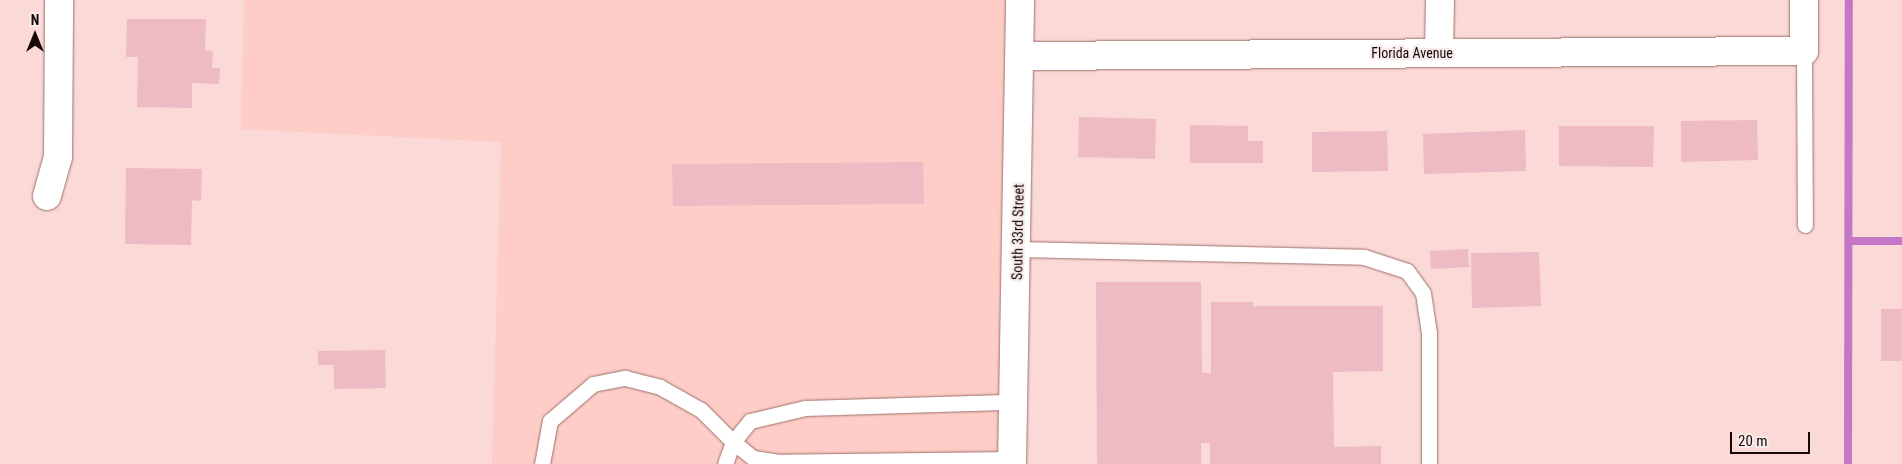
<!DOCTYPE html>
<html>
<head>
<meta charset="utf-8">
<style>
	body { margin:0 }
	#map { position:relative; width:1902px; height:464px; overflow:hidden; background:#fad9d6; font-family:"Roboto Condensed",sans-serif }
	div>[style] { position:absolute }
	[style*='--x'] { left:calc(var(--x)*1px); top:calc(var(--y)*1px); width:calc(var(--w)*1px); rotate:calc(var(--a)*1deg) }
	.built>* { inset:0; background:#fecdc7 }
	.stream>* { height:8px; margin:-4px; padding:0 4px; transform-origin:4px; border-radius:4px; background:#c377c6 }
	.building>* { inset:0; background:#eebbc4 }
	.roads { filter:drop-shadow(0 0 1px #9e6f6a) drop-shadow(0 0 1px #9e6f6a) }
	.service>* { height:15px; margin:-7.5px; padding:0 7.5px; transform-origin:7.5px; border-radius:7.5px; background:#fff }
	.minor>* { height:28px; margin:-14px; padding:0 14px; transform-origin:14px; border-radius:14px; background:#fff }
	.tertiary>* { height:28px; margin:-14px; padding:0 14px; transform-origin:14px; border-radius:14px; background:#fff }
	span { translate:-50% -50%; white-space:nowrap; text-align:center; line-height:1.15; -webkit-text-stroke:4.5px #f7eceb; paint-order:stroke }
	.street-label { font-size:14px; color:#170706 }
	.north { position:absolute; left:10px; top:10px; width:50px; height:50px; -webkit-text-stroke:4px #f7eceb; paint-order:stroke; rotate:0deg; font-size:14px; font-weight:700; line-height:20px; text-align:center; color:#170706 }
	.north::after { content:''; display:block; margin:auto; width:18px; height:22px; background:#170706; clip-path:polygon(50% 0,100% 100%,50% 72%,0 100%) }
	.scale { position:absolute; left:1730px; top:432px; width:80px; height:22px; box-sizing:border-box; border:2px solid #170706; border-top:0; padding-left:6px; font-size:15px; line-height:18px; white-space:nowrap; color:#170706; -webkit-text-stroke:4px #f7eceb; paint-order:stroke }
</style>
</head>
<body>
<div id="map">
	<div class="built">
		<i style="clip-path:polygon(244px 0,1006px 0,998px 464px,492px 464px,501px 142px,241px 129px)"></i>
	</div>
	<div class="stream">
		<i style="--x:1849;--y:241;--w:53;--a:0"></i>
		<i style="--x:1848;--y:464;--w:464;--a:-89.9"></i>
	</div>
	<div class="building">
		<i style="clip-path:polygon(127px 19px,206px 19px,205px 50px,213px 51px,212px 68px,220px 68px,219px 84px,192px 83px,192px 108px,137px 107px,138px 57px,126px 57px)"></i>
		<i style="clip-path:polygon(1079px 117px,1156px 119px,1155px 159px,1078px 157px)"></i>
		<i style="clip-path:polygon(1757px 120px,1758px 160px,1681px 162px,1681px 121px)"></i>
		<i style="clip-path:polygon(1190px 125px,1248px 126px,1248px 141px,1263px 141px,1263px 163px,1190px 163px)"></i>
		<i style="clip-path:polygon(1559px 126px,1654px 126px,1653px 167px,1559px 166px)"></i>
		<i style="clip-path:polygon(1525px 130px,1526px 171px,1424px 174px,1423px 134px)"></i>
		<i style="clip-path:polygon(1387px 131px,1388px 171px,1312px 172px,1312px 132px)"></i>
		<i style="clip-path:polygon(923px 162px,924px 204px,673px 206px,672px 164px)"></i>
		<i style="clip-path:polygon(126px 168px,202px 169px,201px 201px,192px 200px,191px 245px,125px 244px)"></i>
		<i style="clip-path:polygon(1468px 249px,1469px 267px,1431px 269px,1430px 251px)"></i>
		<i style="clip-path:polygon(1539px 252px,1541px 306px,1472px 308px,1471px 253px)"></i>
		<i style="clip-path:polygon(1096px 282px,1201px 282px,1202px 373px,1211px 373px,1211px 302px,1253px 302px,1253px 306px,1383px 306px,1383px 371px,1333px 372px,1334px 447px,1381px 446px,1381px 464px,1210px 464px,1210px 443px,1201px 443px,1201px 464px,1097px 464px)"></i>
		<i style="clip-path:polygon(1881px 309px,1902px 309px,1902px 361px,1881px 361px)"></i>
		<i style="clip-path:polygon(385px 350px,386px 388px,334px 389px,334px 365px,318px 365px,318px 351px)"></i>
	</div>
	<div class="roads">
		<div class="service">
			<i style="--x:1804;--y:51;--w:174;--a:89.7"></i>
			<i style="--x:1018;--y:249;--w:346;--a:1.3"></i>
			<i style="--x:1364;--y:257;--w:45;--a:18"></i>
			<i style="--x:1407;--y:271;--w:27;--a:54"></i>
			<i style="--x:1423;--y:293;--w:40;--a:81.5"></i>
			<i style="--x:1429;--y:333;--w:131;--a:90"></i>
			<i style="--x:1012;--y:459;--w:233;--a:179.3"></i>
			<i style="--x:779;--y:462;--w:26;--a:-171"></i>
			<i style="--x:753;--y:458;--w:26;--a:-141"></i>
			<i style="--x:733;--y:442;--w:27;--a:-51"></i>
			<i style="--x:750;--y:421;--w:57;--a:-13.3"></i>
			<i style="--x:805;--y:408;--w:208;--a:-1.7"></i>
			<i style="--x:542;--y:464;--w:44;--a:-79.5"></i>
			<i style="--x:550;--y:421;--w:57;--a:-40.7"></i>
			<i style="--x:593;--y:384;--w:33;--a:-11"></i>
			<i style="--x:625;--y:378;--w:36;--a:14"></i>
			<i style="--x:660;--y:387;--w:47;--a:29.3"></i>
			<i style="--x:701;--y:410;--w:45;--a:45"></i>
			<i style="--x:733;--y:442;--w:23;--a:110"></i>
		</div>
		<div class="minor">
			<i style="--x:1439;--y:53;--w:53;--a:-88.9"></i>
			<i style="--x:1020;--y:56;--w:784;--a:-0.37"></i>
			<i style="--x:1804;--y:51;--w:51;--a:-90"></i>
			<i style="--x:47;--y:196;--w:41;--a:-74.2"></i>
			<i style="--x:58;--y:157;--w:157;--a:-89.6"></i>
		</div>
		<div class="tertiary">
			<i style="--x:1012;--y:464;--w:464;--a:-89"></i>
		</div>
	</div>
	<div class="street-label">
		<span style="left:1412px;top:53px">Florida Avenue</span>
		<span style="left:1018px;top:232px;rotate:-89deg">South 33rd Street</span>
	</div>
	<div class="north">N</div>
	<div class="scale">20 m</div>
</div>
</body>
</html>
